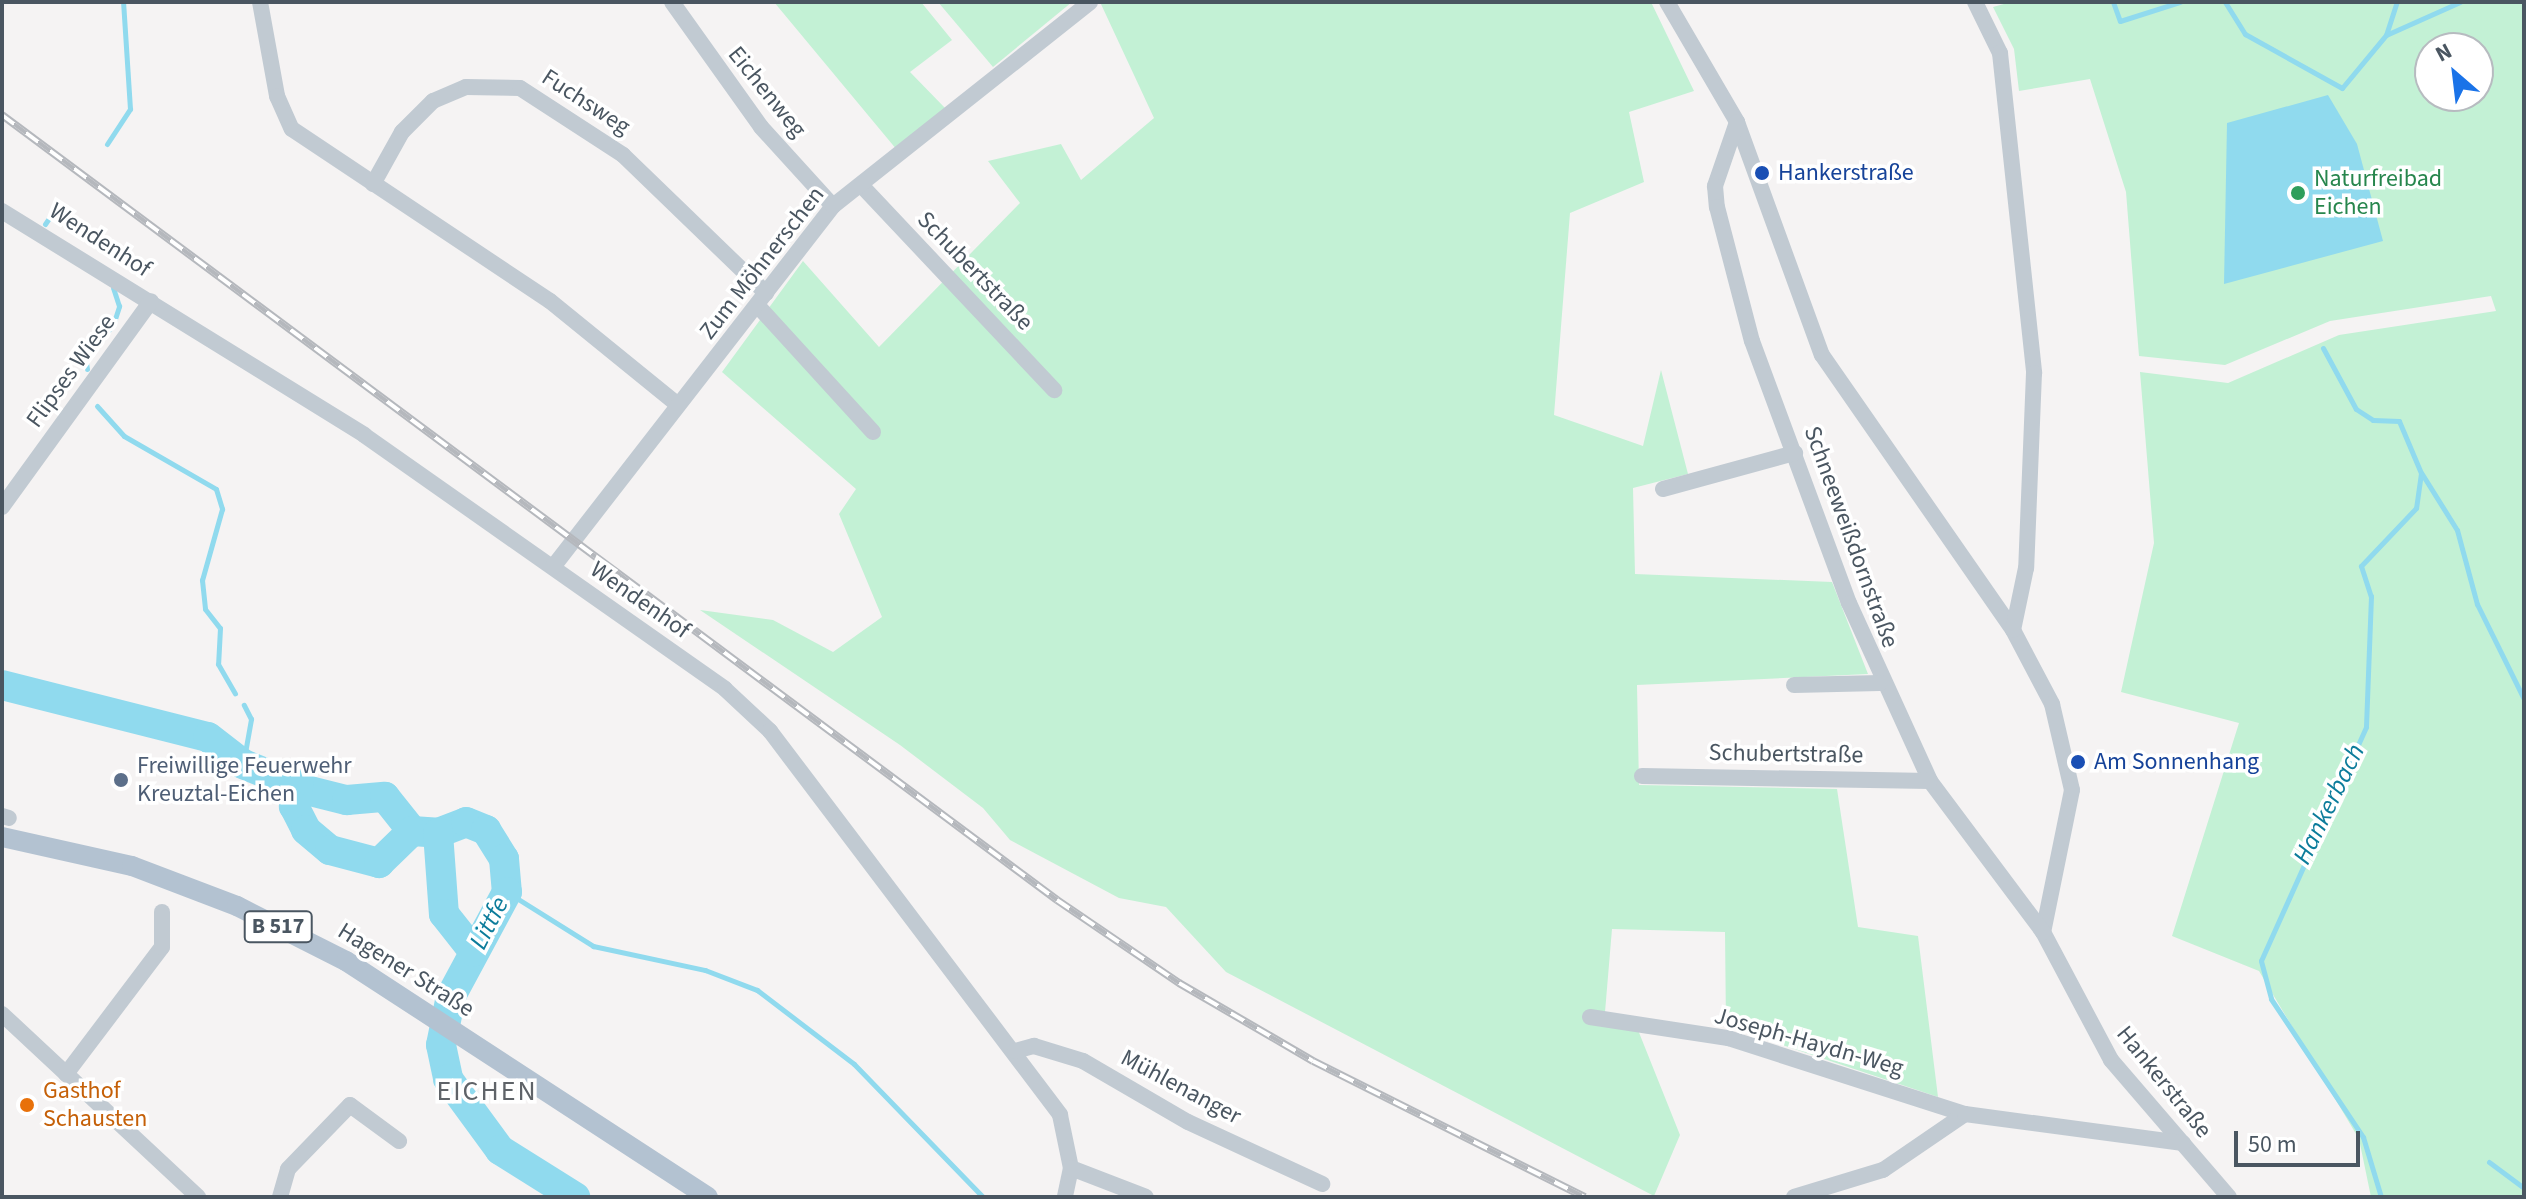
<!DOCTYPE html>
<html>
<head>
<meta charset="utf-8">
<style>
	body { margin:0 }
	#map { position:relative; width:2526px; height:1199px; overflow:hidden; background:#f5f3f3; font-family:"Source Sans 3",sans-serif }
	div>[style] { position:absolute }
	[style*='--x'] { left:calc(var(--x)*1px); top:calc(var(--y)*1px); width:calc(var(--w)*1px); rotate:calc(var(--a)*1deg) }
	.green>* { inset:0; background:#c3f1d5 }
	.water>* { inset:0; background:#90daee }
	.stream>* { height:5px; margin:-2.5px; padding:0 2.5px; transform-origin:2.5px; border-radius:2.5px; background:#90daee }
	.river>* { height:30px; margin:-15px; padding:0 15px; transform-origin:15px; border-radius:15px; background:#90daee }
	.minor>* { height:16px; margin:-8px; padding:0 8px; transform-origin:8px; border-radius:8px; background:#c1cad2 }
	.major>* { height:20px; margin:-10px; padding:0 10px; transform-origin:10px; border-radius:10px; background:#b3c2d1 }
	.rail>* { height:8px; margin-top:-4px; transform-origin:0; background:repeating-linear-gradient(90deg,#fff 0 15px,#b5b8bd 0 30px); box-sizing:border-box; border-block:2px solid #b5b8bd }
	.dots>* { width:22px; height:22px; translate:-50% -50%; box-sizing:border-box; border:4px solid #fff; border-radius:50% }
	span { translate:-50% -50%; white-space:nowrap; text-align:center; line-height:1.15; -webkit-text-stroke:7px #fff; paint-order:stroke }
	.shield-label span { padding:2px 6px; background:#fff; border:2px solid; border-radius:6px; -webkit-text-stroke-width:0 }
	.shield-label { font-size:22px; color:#4a5661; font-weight:700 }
	.street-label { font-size:24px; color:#4a5661 }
	.transit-label { font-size:24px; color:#164399 }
	.left { translate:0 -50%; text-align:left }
	.leisure-label { font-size:24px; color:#27864d }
	.service-label { font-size:24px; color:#4e5e75 }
	.food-label { font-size:24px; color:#c56008 }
	.water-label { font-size:26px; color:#0c7c9b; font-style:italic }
	.quarter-label { font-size:28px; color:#5f6368; letter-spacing:2px }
	.frame { position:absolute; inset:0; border:4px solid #4a5661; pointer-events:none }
	.north { position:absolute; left:2414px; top:32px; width:80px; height:80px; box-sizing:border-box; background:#fff; border:2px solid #b7bbc0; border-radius:50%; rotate:332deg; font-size:22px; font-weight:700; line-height:32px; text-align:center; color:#4a5661 }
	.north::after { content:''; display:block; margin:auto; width:28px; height:36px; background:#1a73e8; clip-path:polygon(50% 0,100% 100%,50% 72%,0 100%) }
	.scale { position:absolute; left:2234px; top:1131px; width:126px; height:36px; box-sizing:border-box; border:4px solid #4a5661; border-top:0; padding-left:10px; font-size:24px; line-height:28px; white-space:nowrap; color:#4a5661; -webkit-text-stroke:6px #fff; paint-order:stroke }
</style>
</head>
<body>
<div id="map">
	<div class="green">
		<i style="clip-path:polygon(774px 2px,921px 2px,952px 40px,910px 72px,945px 108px,897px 150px)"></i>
		<i style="clip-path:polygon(938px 2px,1072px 2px,993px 67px)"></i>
		<i style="clip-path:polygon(1100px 2px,1651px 2px,1694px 91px,1629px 112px,1644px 182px,1570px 213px,1554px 415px,1643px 446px,1661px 370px,1688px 474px,1633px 488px,1635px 574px,1832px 582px,1868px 674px,1637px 685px,1639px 785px,1837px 789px,1858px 927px,1918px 936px,1938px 1097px,1726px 1026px,1725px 932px,1612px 929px,1604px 1024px,1638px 1030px,1680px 1135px,1654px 1196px,1226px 972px,1166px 907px,1119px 898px,1010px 840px,983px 808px,900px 745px,700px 610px,773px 620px,833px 652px,882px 617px,839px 514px,856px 489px,722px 372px,803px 261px,879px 347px,1020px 203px,988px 161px,1061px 144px,1081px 180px,1154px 118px)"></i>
		<i style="clip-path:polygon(evenodd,2011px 2px,2524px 2px,2524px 1197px,2371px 1197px,2359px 1139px,2259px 971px,2172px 936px,2239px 723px,2121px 692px,2154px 543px,2140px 372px,2228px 383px,2339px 335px,2496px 311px,2491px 296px,2330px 321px,2225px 365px,2139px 356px,2126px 192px,2090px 79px,2019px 91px,2014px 49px,1993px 7px,2011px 2px,2430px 48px,2478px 48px,2478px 96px,2430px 96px,2430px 48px)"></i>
	</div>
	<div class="water">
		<i style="clip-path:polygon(2328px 95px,2357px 144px,2383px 241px,2224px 284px,2227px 123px)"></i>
	</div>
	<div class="stream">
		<i style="--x:2113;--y:2;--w:20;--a:70"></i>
		<i style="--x:2120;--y:21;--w:63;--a:-17.6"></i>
		<i style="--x:2225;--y:2;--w:38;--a:58"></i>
		<i style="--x:2245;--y:34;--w:111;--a:29.1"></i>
		<i style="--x:2342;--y:88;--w:69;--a:-50.3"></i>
		<i style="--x:2386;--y:35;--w:35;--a:-72"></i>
		<i style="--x:2386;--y:35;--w:81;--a:-24"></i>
		<i style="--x:107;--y:144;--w:42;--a:-56.7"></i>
		<i style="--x:130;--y:109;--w:107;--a:-93.7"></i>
		<i style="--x:45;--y:224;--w:11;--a:-56"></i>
		<i style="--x:2323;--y:348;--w:69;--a:61.6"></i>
		<i style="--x:2356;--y:409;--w:20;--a:33"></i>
		<i style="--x:2373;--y:420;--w:26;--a:2"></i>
		<i style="--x:2399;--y:421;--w:56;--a:67.1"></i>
		<i style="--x:2421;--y:473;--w:35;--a:98"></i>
		<i style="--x:2416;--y:508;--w:80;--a:133.5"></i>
		<i style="--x:2361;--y:566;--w:32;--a:72"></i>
		<i style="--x:2371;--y:596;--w:131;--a:92.2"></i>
		<i style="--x:2366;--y:727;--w:256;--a:114.2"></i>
		<i style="--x:2261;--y:961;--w:39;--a:75"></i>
		<i style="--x:2271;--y:999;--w:166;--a:56.3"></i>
		<i style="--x:2363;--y:1137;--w:63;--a:73.3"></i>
		<i style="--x:87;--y:369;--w:13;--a:-99"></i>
		<i style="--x:85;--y:356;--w:42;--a:-47.9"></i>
		<i style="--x:113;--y:325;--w:20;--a:-72"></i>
		<i style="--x:119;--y:306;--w:19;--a:-108"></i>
		<i style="--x:97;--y:406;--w:40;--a:48"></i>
		<i style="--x:124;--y:436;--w:106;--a:29.9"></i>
		<i style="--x:216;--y:489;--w:21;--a:73"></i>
		<i style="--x:222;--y:509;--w:74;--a:105.7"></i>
		<i style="--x:202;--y:580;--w:29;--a:84"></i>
		<i style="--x:205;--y:609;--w:24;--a:52"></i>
		<i style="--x:220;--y:628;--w:36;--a:93"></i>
		<i style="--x:218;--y:664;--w:34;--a:60"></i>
		<i style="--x:2422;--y:474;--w:66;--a:58"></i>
		<i style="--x:2457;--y:530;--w:77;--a:74.9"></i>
		<i style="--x:2477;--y:604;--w:106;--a:63.7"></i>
		<i style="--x:243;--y:764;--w:46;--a:-79.9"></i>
		<i style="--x:251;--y:719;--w:16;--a:-117"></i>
		<i style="--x:2524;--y:774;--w:31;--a:90"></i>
		<i style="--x:507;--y:892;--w:102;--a:32.1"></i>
		<i style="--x:593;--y:946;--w:115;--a:12.1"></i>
		<i style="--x:705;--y:970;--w:56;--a:21"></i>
		<i style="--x:757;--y:990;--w:122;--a:37.3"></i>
		<i style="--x:854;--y:1064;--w:185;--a:45.9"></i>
		<i style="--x:2489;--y:1162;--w:44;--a:36.6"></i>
	</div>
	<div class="river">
		<i style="--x:2;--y:685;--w:212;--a:14.2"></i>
		<i style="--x:208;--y:737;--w:44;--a:37.6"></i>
		<i style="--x:243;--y:764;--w:72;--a:21.9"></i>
		<i style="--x:310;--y:791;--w:38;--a:14"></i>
		<i style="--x:347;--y:800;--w:38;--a:-5"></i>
		<i style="--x:385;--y:797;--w:43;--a:51.5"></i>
		<i style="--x:412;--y:831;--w:26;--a:4"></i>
		<i style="--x:438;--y:833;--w:30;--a:-21"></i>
		<i style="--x:466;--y:822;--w:22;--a:22"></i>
		<i style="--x:486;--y:830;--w:34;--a:58"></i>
		<i style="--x:504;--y:859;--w:33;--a:85"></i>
		<i style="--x:507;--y:892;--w:118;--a:118.3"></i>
		<i style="--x:451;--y:996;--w:50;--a:101.5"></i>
		<i style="--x:441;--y:1045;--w:35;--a:78"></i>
		<i style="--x:448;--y:1079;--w:88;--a:53.8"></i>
		<i style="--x:500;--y:1150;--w:89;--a:32.1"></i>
		<i style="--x:299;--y:784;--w:23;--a:103"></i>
		<i style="--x:294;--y:806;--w:27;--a:63"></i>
		<i style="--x:306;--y:830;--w:31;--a:40"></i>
		<i style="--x:330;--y:850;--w:51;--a:14.9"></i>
		<i style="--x:379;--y:863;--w:46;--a:-44.1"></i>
		<i style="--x:438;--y:833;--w:81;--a:85.8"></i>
		<i style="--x:444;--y:914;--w:48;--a:51.7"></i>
	</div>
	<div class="minor">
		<i style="--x:260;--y:2;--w:96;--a:79.7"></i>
		<i style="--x:277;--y:96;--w:36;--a:66"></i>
		<i style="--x:292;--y:129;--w:310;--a:33.7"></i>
		<i style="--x:550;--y:301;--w:165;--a:39.1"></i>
		<i style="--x:672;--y:2;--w:153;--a:54.5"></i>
		<i style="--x:761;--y:127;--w:107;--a:47.7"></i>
		<i style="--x:1667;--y:2;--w:139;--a:59.7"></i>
		<i style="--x:1737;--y:122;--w:248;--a:70"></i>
		<i style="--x:1822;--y:355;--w:335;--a:55.2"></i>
		<i style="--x:2013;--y:630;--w:84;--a:62.2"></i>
		<i style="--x:2052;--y:704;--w:88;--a:76.9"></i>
		<i style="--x:2072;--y:790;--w:145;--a:101.5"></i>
		<i style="--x:2043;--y:932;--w:145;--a:62"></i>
		<i style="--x:2111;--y:1060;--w:181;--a:49.3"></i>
		<i style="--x:1975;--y:2;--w:57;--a:63.9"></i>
		<i style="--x:2000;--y:53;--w:322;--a:83.9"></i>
		<i style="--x:2034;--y:373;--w:195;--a:92.3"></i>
		<i style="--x:2026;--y:568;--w:63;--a:101.8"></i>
		<i style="--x:1737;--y:122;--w:68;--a:109"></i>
		<i style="--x:1715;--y:186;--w:21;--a:85"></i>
		<i style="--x:1717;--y:207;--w:138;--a:75.4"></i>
		<i style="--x:1752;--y:341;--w:279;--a:69.7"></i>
		<i style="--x:1849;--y:603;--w:196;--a:65.5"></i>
		<i style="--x:1930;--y:781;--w:189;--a:53.2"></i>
		<i style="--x:373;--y:184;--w:60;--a:-60.9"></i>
		<i style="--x:402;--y:132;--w:44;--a:-45"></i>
		<i style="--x:433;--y:101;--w:36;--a:-23"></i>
		<i style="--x:466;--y:87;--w:54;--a:1.1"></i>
		<i style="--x:520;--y:88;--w:123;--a:33"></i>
		<i style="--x:623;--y:155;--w:199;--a:44"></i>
		<i style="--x:861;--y:185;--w:282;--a:46.7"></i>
		<i style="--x:2;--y:211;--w:426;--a:31.7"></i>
		<i style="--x:364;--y:435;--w:441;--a:35.1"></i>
		<i style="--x:725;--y:689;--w:62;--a:43"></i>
		<i style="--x:770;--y:731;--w:481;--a:52.9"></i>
		<i style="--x:1060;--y:1115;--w:54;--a:78.3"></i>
		<i style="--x:1071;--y:1168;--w:30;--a:102"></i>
		<i style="--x:757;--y:305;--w:172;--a:47.6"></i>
		<i style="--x:1663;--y:489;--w:137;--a:-15.3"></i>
		<i style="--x:2;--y:507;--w:254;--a:-54.1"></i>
		<i style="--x:553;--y:567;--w:457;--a:-52.2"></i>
		<i style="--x:833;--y:206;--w:328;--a:-38.4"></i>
		<i style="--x:1794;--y:685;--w:86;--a:-1.3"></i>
		<i style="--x:1642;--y:776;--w:288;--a:1"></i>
		<i style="--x:2;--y:816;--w:7;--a:16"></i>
		<i style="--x:2;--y:1014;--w:268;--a:43"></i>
		<i style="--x:1590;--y:1017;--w:140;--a:8.7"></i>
		<i style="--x:1728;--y:1038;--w:249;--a:17.8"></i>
		<i style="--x:1015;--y:1051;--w:20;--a:-15"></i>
		<i style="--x:1034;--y:1046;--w:51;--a:17"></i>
		<i style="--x:1083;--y:1061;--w:121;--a:30.2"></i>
		<i style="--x:1188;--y:1122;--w:148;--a:24.8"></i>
		<i style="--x:66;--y:1074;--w:159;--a:-52.9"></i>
		<i style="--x:162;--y:947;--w:35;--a:-90"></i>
		<i style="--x:1071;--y:1168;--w:80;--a:21.1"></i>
		<i style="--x:280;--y:1197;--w:29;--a:-74"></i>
		<i style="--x:288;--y:1169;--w:89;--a:-45.9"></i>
		<i style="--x:350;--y:1105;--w:61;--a:36.3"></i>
		<i style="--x:1794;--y:1197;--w:93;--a:-16.9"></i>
		<i style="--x:1883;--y:1170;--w:99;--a:-34.3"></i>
		<i style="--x:1965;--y:1114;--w:220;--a:7.6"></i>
	</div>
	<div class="major">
		<i style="--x:2;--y:837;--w:133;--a:12.6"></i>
		<i style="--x:132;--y:866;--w:112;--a:20.9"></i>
		<i style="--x:237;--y:906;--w:122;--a:26.8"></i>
		<i style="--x:346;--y:961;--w:432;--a:33.1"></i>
	</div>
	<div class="rail">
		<i style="--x:2;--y:115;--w:1315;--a:36.65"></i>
		<i style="--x:1057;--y:900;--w:148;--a:34.2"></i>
		<i style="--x:1179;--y:983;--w:155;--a:30.2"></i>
		<i style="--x:1313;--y:1061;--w:304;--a:26.6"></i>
	</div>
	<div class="dots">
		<i style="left:1762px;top:173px;background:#1a4fb4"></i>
		<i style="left:2298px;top:193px;background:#2e9e5b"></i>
		<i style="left:2078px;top:762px;background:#1a4fb4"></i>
		<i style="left:121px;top:780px;background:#5c6f8a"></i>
		<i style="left:27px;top:1105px;background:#e8710a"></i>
	</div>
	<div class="shield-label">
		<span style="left:278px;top:927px">B 517</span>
	</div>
	<div class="street-label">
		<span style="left:767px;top:92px;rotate:51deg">Eichenweg</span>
		<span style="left:586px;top:102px;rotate:33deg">Fuchsweg</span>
		<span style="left:100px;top:240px;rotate:33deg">Wendenhof</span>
		<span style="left:762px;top:263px;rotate:-52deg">Zum Möhnerschen</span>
		<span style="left:975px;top:271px;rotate:46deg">Schubertstraße</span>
		<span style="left:71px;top:371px;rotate:-54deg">Flipses Wiese</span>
		<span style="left:1851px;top:537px;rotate:70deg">Schneeweißdornstraße</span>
		<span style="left:640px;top:600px;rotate:35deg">Wendenhof</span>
		<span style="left:1786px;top:754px;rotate:1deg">Schubertstraße</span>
		<span style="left:406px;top:970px;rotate:32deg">Hagener Straße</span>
		<span style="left:1809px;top:1042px;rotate:16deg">Joseph-Haydn-Weg</span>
		<span style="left:2164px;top:1082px;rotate:51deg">Hankerstraße</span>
		<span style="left:1181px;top:1087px;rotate:28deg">Mühlenanger</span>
	</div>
	<div class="transit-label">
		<span class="left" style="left:1778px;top:173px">Hankerstraße</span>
		<span class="left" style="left:2094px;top:762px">Am Sonnenhang</span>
	</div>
	<div class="leisure-label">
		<span class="left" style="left:2314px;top:193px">Naturfreibad<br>Eichen</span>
	</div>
	<div class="service-label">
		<span class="left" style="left:137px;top:780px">Freiwillige Feuerwehr<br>Kreuztal-Eichen</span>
	</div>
	<div class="food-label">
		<span class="left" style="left:43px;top:1105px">Gasthof<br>Schausten</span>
	</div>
	<div class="water-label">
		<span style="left:2329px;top:804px;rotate:-64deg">Hankerbach</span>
		<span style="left:489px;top:923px;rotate:-63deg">Littfe</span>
	</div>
	<div class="quarter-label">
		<span style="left:487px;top:1091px">EICHEN</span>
	</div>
	<div class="frame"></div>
	<div class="north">N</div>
	<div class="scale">50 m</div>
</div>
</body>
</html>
